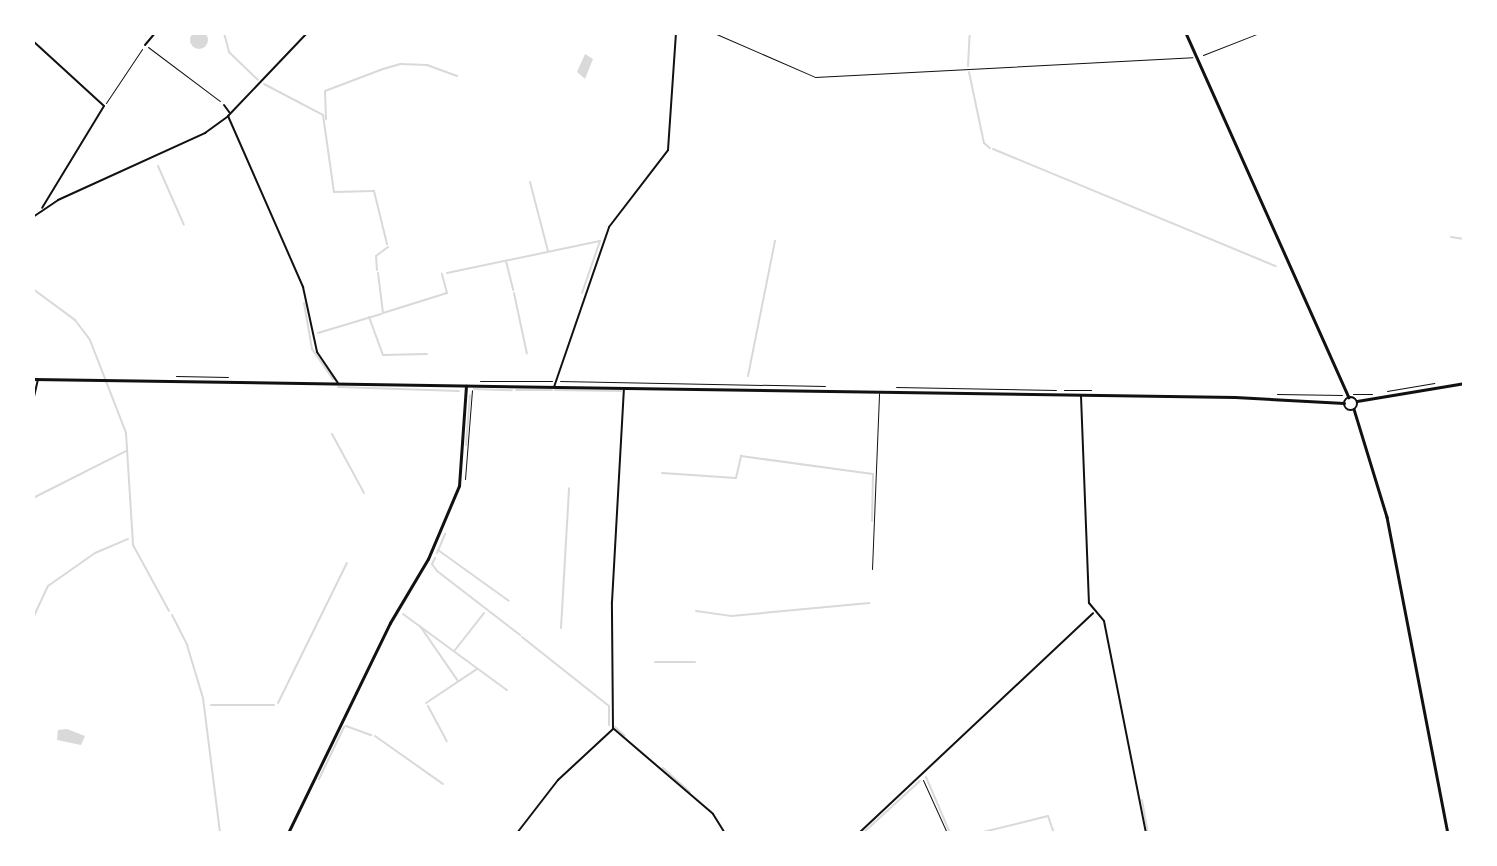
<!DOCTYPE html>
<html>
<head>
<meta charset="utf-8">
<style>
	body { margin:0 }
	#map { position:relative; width:1497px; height:866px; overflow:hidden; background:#fff; font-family:"IBM Plex Sans",sans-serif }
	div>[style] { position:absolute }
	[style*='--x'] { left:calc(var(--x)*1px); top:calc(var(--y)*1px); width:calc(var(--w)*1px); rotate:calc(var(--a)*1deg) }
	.water>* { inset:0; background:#d9d9d9 }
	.round { border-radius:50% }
	.stream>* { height:2px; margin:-1px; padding:0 1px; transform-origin:1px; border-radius:1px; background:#d9d9d9 }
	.path>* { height:1px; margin:-0.5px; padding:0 0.5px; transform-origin:0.5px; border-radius:0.5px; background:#111 }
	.service>* { height:1px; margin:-0.5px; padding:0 0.5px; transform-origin:0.5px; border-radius:0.5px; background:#111 }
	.minor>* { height:2px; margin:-1px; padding:0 1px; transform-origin:1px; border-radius:1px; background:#111 }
	.tertiary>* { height:2.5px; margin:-1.25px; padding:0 1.25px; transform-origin:1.25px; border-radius:1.25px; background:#111 }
	.secondary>* { height:2.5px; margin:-1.25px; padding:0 1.25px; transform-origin:1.25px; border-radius:1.25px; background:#111 }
	.secondary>.ring { margin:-1.25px; padding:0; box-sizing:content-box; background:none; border:2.5px solid #111; border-radius:50% }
	span { translate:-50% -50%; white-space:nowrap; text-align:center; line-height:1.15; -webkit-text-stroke:5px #fff; paint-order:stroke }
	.frame { position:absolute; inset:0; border:35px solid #fff; pointer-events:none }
</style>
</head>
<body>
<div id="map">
	<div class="water">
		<i class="round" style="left:190px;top:31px;width:18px;height:18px"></i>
		<i style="clip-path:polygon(585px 54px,593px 59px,585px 79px,577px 72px)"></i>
		<i style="clip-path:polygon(67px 729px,85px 736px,81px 745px,57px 740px,58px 730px)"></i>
	</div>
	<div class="stream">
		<i style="--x:224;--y:33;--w:20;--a:75"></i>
		<i style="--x:229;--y:52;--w:40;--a:44"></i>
		<i style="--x:33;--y:51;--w:1;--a:-45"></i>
		<i style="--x:968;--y:66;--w:33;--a:-87"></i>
		<i style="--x:969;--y:72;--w:73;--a:78.1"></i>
		<i style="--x:984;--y:143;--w:8;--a:40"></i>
		<i style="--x:264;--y:84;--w:67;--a:27.7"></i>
		<i style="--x:323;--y:115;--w:78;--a:81.9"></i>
		<i style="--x:334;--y:192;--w:40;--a:-1.4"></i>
		<i style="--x:374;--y:191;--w:55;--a:76.2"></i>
		<i style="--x:326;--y:119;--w:28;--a:-92"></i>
		<i style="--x:325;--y:91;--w:62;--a:-20.8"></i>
		<i style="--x:383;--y:69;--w:18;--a:-16"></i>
		<i style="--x:400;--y:64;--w:27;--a:2"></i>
		<i style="--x:427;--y:65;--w:32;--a:20"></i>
		<i style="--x:993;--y:149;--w:306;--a:22.5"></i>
		<i style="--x:158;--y:166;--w:64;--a:66.2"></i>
		<i style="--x:530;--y:182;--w:71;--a:75.4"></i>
		<i style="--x:1451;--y:237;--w:13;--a:9"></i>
		<i style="--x:506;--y:261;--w:30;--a:76"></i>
		<i style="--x:377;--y:270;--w:14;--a:-94"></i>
		<i style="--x:376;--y:256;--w:15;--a:-37"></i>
		<i style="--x:378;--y:273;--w:40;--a:82.9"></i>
		<i style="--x:383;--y:313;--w:67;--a:-17.4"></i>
		<i style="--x:447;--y:293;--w:20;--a:-105"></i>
		<i style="--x:447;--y:273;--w:156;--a:-11.8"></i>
		<i style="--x:600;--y:241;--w:55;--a:109.1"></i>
		<i style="--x:33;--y:289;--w:52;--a:36.4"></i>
		<i style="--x:75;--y:320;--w:25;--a:53"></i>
		<i style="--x:90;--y:340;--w:100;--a:68.8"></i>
		<i style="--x:126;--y:433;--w:112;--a:86.4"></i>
		<i style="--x:133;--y:545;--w:75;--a:61.4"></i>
		<i style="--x:514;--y:293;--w:62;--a:78"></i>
		<i style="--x:304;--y:303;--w:47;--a:80.1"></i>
		<i style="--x:312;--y:349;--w:37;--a:55"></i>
		<i style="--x:369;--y:317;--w:40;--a:69.8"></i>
		<i style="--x:383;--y:355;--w:44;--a:-1.3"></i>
		<i style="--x:318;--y:333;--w:66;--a:-16.8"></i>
		<i style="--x:748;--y:376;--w:138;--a:-78.7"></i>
		<i style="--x:338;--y:387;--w:121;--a:1.9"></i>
		<i style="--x:474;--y:389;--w:38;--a:2"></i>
		<i style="--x:516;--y:390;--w:36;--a:0"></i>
		<i style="--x:555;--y:390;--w:66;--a:0.9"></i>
		<i style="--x:332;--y:434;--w:67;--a:61.5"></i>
		<i style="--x:466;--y:445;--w:50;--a:-85.4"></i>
		<i style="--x:662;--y:473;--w:74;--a:3.9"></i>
		<i style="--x:736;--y:478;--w:23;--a:-77"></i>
		<i style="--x:741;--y:456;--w:133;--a:7.8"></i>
		<i style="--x:873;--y:474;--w:47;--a:91.2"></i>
		<i style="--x:33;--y:498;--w:104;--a:-26.8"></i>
		<i style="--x:438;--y:550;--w:87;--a:35.7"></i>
		<i style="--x:437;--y:553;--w:21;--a:-67"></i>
		<i style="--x:435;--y:558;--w:7;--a:117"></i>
		<i style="--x:432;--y:564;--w:9;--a:54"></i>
		<i style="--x:437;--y:571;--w:105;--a:37.6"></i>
		<i style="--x:696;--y:611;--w:35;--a:8"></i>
		<i style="--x:731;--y:616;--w:139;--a:-5.4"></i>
		<i style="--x:403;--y:614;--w:129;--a:36.2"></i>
		<i style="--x:172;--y:615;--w:34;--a:63"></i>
		<i style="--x:187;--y:645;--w:55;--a:73.2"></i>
		<i style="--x:203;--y:698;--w:136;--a:82.8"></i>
		<i style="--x:33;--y:618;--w:35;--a:-65"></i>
		<i style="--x:48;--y:586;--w:57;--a:-35.1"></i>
		<i style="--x:95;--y:553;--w:36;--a:-23"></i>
		<i style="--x:420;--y:626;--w:67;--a:55.4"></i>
		<i style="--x:561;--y:628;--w:140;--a:-86.7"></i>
		<i style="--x:522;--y:637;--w:111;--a:38.4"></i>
		<i style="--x:609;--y:706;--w:19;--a:90"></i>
		<i style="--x:455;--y:650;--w:47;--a:-51.9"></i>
		<i style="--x:655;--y:662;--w:40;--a:0"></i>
		<i style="--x:278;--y:703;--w:156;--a:-63.8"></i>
		<i style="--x:426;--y:703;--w:61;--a:-33.7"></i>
		<i style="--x:211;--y:705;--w:63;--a:0"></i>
		<i style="--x:428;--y:706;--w:40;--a:62"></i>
		<i style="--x:346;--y:726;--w:27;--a:20"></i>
		<i style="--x:615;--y:727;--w:13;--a:42"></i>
		<i style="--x:375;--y:736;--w:83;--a:35.2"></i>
		<i style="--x:663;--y:768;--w:36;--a:42"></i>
		<i style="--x:926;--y:777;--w:61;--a:66.8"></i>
		<i style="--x:319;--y:779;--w:58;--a:-64.3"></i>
		<i style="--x:1142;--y:800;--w:34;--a:80"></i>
		<i style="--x:863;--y:833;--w:77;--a:-42.4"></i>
		<i style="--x:979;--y:833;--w:71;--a:-13.8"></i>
		<i style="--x:1048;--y:816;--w:18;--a:71"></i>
	</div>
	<div class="path">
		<i style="--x:714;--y:33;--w:110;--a:23.5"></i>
		<i style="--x:815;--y:77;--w:378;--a:-3"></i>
		<i style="--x:148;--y:47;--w:90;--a:36.9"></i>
		<i style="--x:1203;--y:55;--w:60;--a:-21.4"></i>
		<i style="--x:106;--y:103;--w:65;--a:-56.3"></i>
		<i style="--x:176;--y:376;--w:52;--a:1.1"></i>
		<i style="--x:480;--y:381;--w:72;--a:0"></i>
		<i style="--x:560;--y:381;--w:265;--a:1.1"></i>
		<i style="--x:896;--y:387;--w:160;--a:1.1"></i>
		<i style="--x:1064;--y:390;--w:27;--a:0"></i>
		<i style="--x:1387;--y:391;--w:48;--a:-9.7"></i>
		<i style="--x:1277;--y:394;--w:65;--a:0.9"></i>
		<i style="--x:1353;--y:394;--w:19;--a:0"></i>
		<i style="--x:465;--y:479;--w:89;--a:-85.5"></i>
		<i style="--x:33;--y:699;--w:15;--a:90"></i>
		<i style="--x:923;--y:780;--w:58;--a:65.6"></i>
	</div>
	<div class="service">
		<i style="--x:872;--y:569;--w:176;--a:-87.7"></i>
	</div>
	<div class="minor">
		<i style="--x:33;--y:41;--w:96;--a:42.5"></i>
		<i style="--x:104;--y:106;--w:119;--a:121.3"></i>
		<i style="--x:145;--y:45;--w:16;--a:-50"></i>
		<i style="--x:224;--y:105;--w:9;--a:54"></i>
		<i style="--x:228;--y:116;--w:187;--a:66.3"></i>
		<i style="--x:303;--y:287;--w:66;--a:77.8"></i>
		<i style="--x:317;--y:352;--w:37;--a:56"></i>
		<i style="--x:33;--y:217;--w:30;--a:-34"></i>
		<i style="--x:58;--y:200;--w:162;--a:-24.5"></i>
		<i style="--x:205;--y:133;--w:29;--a:-36"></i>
		<i style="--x:228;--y:116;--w:115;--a:-46.4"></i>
		<i style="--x:554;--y:387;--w:169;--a:-71"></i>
		<i style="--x:609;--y:227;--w:97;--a:-52.5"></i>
		<i style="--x:668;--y:150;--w:117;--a:-86.1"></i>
		<i style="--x:1081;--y:396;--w:207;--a:87.8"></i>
		<i style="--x:1089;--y:603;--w:23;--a:50"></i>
		<i style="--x:1104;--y:621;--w:216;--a:78.8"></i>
		<i style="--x:33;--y:401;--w:22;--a:-77"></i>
		<i style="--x:614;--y:729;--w:130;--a:40.6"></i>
		<i style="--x:713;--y:814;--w:22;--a:58"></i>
		<i style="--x:517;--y:833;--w:67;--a:-52.3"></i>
		<i style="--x:558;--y:780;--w:75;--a:-42.8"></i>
		<i style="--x:613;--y:729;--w:127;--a:-90.5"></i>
		<i style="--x:612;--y:602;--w:213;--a:-86.8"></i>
		<i style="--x:859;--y:833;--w:321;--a:-43.2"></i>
	</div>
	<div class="tertiary">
		<i style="--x:288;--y:833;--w:233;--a:-64.1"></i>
		<i style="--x:390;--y:623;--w:74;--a:-59.3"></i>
		<i style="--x:428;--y:559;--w:79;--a:-67"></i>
		<i style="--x:459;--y:486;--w:100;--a:-86"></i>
	</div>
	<div class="secondary">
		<i style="--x:1186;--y:33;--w:399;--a:65.9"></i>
		<i style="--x:33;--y:379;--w:1202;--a:0.86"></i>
		<i style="--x:1235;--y:397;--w:109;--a:3.2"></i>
		<i class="ring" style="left:1344px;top:397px;width:11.5px;height:11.5px"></i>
		<i style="--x:1357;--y:401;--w:109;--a:-9.5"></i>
		<i style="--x:1354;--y:409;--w:113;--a:73"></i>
		<i style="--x:1387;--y:517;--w:322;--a:79.1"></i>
	</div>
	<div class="frame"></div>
</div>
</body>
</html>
